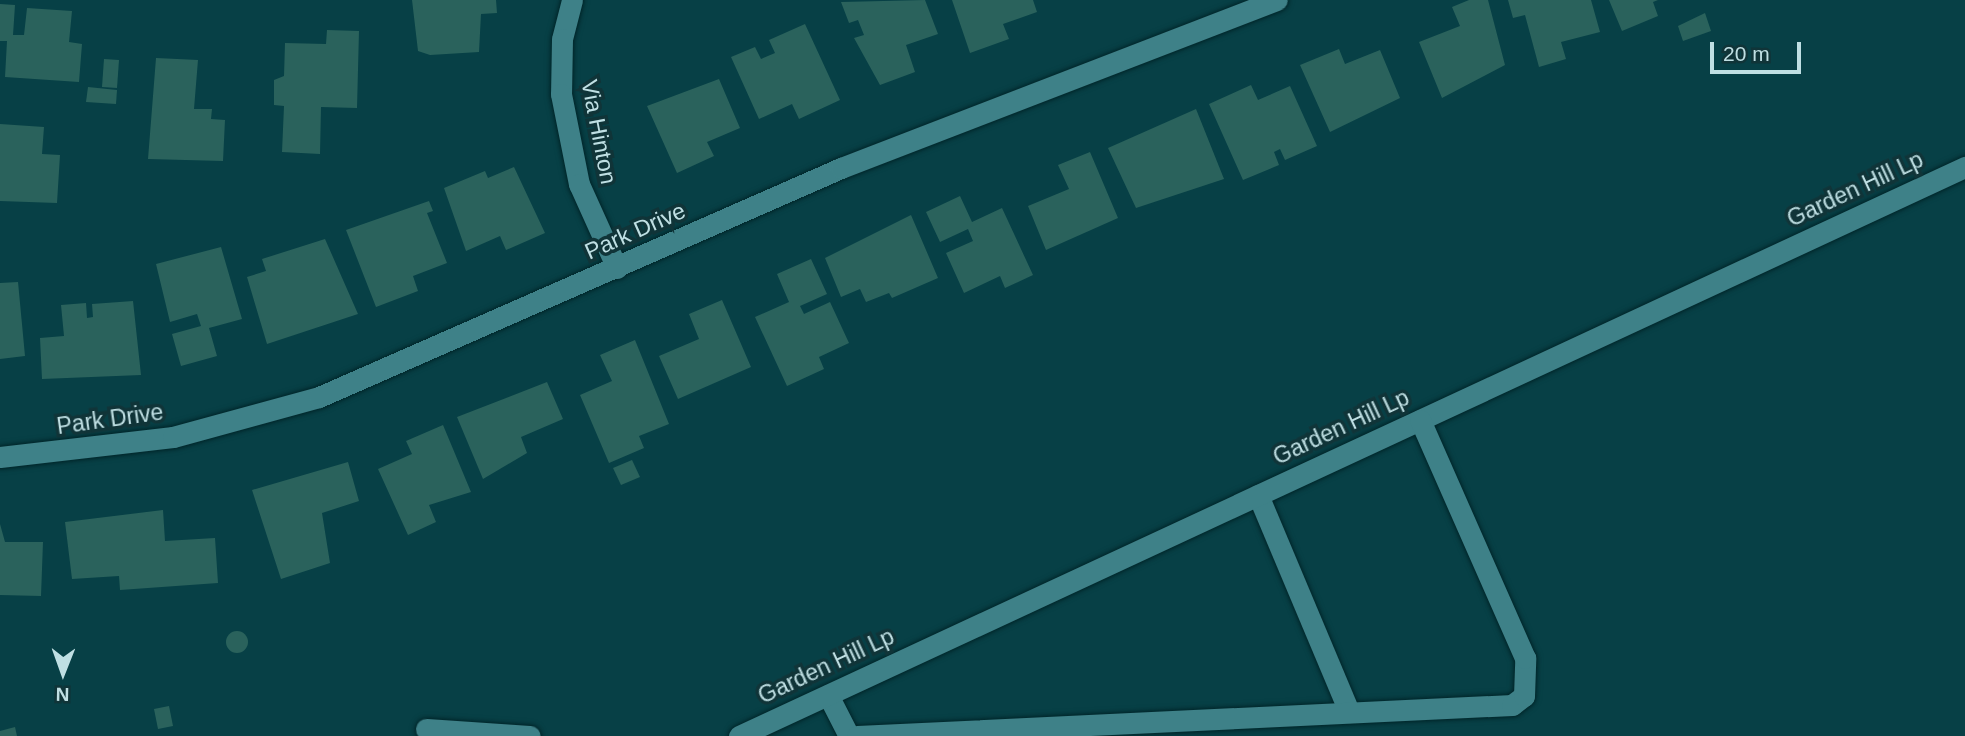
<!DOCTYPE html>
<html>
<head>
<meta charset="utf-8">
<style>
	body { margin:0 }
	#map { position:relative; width:1965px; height:736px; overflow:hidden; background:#074046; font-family:Arial,sans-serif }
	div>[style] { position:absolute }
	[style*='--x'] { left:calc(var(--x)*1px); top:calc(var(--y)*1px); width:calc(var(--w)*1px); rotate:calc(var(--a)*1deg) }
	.building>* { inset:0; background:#2a625c }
	.round { border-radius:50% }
	.roads { filter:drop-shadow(0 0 2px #002529) drop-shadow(0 0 2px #002529) }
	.minor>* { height:21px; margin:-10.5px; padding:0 10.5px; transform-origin:10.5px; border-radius:10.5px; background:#3e8188 }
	span { translate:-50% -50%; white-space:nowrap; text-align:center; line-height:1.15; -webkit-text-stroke:7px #103438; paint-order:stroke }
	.street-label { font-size:23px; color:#bfdfe3 }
	.north { position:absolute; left:28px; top:638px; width:70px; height:70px; -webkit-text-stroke:5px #103438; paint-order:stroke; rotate:181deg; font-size:19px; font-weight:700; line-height:28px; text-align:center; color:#bfdfe3 }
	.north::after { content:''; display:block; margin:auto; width:24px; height:32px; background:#bfdfe3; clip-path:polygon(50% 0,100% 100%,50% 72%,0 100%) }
	.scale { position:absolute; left:1710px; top:42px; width:91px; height:32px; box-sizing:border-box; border:4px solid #bfdfe3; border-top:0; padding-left:9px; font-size:21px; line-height:24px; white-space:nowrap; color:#bfdfe3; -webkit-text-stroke:5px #103438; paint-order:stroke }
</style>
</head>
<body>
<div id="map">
	<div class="building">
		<i style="clip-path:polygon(412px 0,496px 0,497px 13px,481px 14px,479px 52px,430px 55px,418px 51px)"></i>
		<i style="clip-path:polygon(925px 0,938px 34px,906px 45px,915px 72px,880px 85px,854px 38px,864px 35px,858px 20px,849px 23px,841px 2px)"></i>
		<i style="clip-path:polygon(952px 0,1033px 0,1037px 12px,1003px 24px,1009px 39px,970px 53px)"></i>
		<i style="clip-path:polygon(1469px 0,1488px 0,1505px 65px,1442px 98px,1419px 42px,1460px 26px,1452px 7px)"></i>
		<i style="clip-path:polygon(1508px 0,1591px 0,1600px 32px,1561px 42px,1566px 59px,1539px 67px,1525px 15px,1513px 18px)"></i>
		<i style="clip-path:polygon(1609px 0,1658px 0,1653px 2px,1658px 16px,1622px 31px)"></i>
		<i style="clip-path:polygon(0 4px,15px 5px,13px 35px,24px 35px,27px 8px,72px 11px,69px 42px,82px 44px,79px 82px,5px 77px,7px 41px,0 41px)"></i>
		<i style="clip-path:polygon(1705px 13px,1711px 31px,1683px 41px,1678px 26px)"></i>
		<i style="clip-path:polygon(805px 24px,840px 100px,799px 119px,792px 104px,759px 119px,731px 57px,755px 47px,761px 59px,775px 53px,769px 40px)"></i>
		<i style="clip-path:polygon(327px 30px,359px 31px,357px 108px,321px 107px,320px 154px,282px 152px,284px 106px,274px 105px,274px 80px,284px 76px,285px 43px,326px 44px)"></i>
		<i style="clip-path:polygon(1339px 49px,1345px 64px,1380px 50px,1400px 98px,1330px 132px,1300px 65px)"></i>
		<i style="clip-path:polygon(156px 58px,198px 60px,194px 109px,212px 109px,211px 119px,225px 120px,223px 161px,148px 159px)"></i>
		<i style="clip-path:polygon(104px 59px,119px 60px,117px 88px,102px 87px)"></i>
		<i style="clip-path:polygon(719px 79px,740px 128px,707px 142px,714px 156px,677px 173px,647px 106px)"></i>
		<i style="clip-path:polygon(1251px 85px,1258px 100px,1290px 86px,1317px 146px,1285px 160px,1280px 149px,1274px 152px,1279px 165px,1243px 180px,1209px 104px)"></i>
		<i style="clip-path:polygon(88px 87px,117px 90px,116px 104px,86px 102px)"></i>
		<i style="clip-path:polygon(1196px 109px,1224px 179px,1136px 208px,1108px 148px)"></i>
		<i style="clip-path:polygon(0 124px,44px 127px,42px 154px,60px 155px,57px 203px,0 201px)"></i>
		<i style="clip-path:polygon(1090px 152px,1118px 218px,1046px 250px,1028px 206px,1069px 189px,1058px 165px)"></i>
		<i style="clip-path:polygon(514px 167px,545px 233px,506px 250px,500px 236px,466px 251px,444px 188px,485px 171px,488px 178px)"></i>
		<i style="clip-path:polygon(960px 196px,972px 222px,1002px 208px,1033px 275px,1005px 288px,1000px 276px,964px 293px,946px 253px,973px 241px,968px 229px,940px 242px,926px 212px)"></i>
		<i style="clip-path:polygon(429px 201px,433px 211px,427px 213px,447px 263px,413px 276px,418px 291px,376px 307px,346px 230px)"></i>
		<i style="clip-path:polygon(911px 215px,938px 278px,892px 298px,889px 293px,866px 302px,860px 289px,841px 297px,825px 258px)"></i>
		<i style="clip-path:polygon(325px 239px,358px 314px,267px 344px,247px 277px,266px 271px,262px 259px)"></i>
		<i style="clip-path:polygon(221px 247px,242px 319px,209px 328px,217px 356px,181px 366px,172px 334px,201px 326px,197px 314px,170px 322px,156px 264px)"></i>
		<i style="clip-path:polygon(811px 259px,827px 294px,800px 306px,804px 314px,830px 302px,849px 343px,819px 357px,824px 369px,787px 386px,755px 317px,789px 302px,777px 274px)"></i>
		<i style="clip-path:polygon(18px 282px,25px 356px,0 359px,0 283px)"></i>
		<i style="clip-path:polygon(722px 300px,751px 367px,678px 399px,659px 356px,699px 339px,689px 314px)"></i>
		<i style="clip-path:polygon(133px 301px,141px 375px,42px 379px,40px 338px,64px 336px,61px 305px,86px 303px,87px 318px,93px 317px,92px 304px)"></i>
		<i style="clip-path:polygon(635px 340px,669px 424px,639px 436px,644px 448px,609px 463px,580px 395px,612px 381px,600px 355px)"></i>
		<i style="clip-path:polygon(547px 382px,563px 419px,521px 437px,527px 453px,483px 479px,457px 417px)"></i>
		<i style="clip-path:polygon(443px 425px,471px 492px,429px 505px,436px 522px,408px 535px,378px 469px,412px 454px,406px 441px)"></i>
		<i style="clip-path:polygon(632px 460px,640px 477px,621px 485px,613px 468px)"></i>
		<i style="clip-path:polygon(348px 462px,359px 501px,322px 513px,330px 563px,281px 579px,252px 490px)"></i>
		<i style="clip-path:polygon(163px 510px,165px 541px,215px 538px,218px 583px,120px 590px,119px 576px,72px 579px,65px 522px)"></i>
		<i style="clip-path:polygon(0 524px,5px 542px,43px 542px,41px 596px,0 595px)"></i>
		<i class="round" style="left:226px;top:631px;width:22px;height:22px"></i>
		<i style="clip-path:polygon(169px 706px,173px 726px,158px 729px,154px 709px)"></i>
		<i style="clip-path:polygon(15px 727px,17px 736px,0 736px,0 731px)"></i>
	</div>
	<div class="roads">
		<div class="minor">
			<i style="--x:572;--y:0;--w:40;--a:104.4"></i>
			<i style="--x:562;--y:39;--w:55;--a:91"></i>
			<i style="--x:561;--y:94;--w:92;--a:78.7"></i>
			<i style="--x:579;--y:184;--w:92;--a:65.7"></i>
			<i style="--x:0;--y:457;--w:174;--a:-6.6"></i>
			<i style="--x:173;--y:437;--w:151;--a:-15.3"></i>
			<i style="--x:319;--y:397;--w:570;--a:-23.69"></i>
			<i style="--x:841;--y:168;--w:467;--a:-21.1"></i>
			<i style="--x:1258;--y:495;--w:235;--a:67.2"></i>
			<i style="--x:828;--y:695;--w:46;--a:62.9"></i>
			<i style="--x:426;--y:729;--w:104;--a:3.9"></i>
			<i style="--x:739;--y:736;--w:1352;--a:-24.9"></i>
			<i style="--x:857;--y:736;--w:656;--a:-2.71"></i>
			<i style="--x:1512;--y:705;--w:15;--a:-37"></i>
			<i style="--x:1524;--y:696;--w:38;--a:-88"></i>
			<i style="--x:1525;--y:658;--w:260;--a:-113.8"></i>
		</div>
	</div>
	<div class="street-label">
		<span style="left:599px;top:132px;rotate:79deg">Via Hinton</span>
		<span style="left:1855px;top:189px;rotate:-25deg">Garden Hill Lp</span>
		<span style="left:635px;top:231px;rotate:-24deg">Park Drive</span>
		<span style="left:110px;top:419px;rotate:-8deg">Park Drive</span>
		<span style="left:1341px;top:427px;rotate:-25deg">Garden Hill Lp</span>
		<span style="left:826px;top:666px;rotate:-25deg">Garden Hill Lp</span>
	</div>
	<div class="north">N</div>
	<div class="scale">20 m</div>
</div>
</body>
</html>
